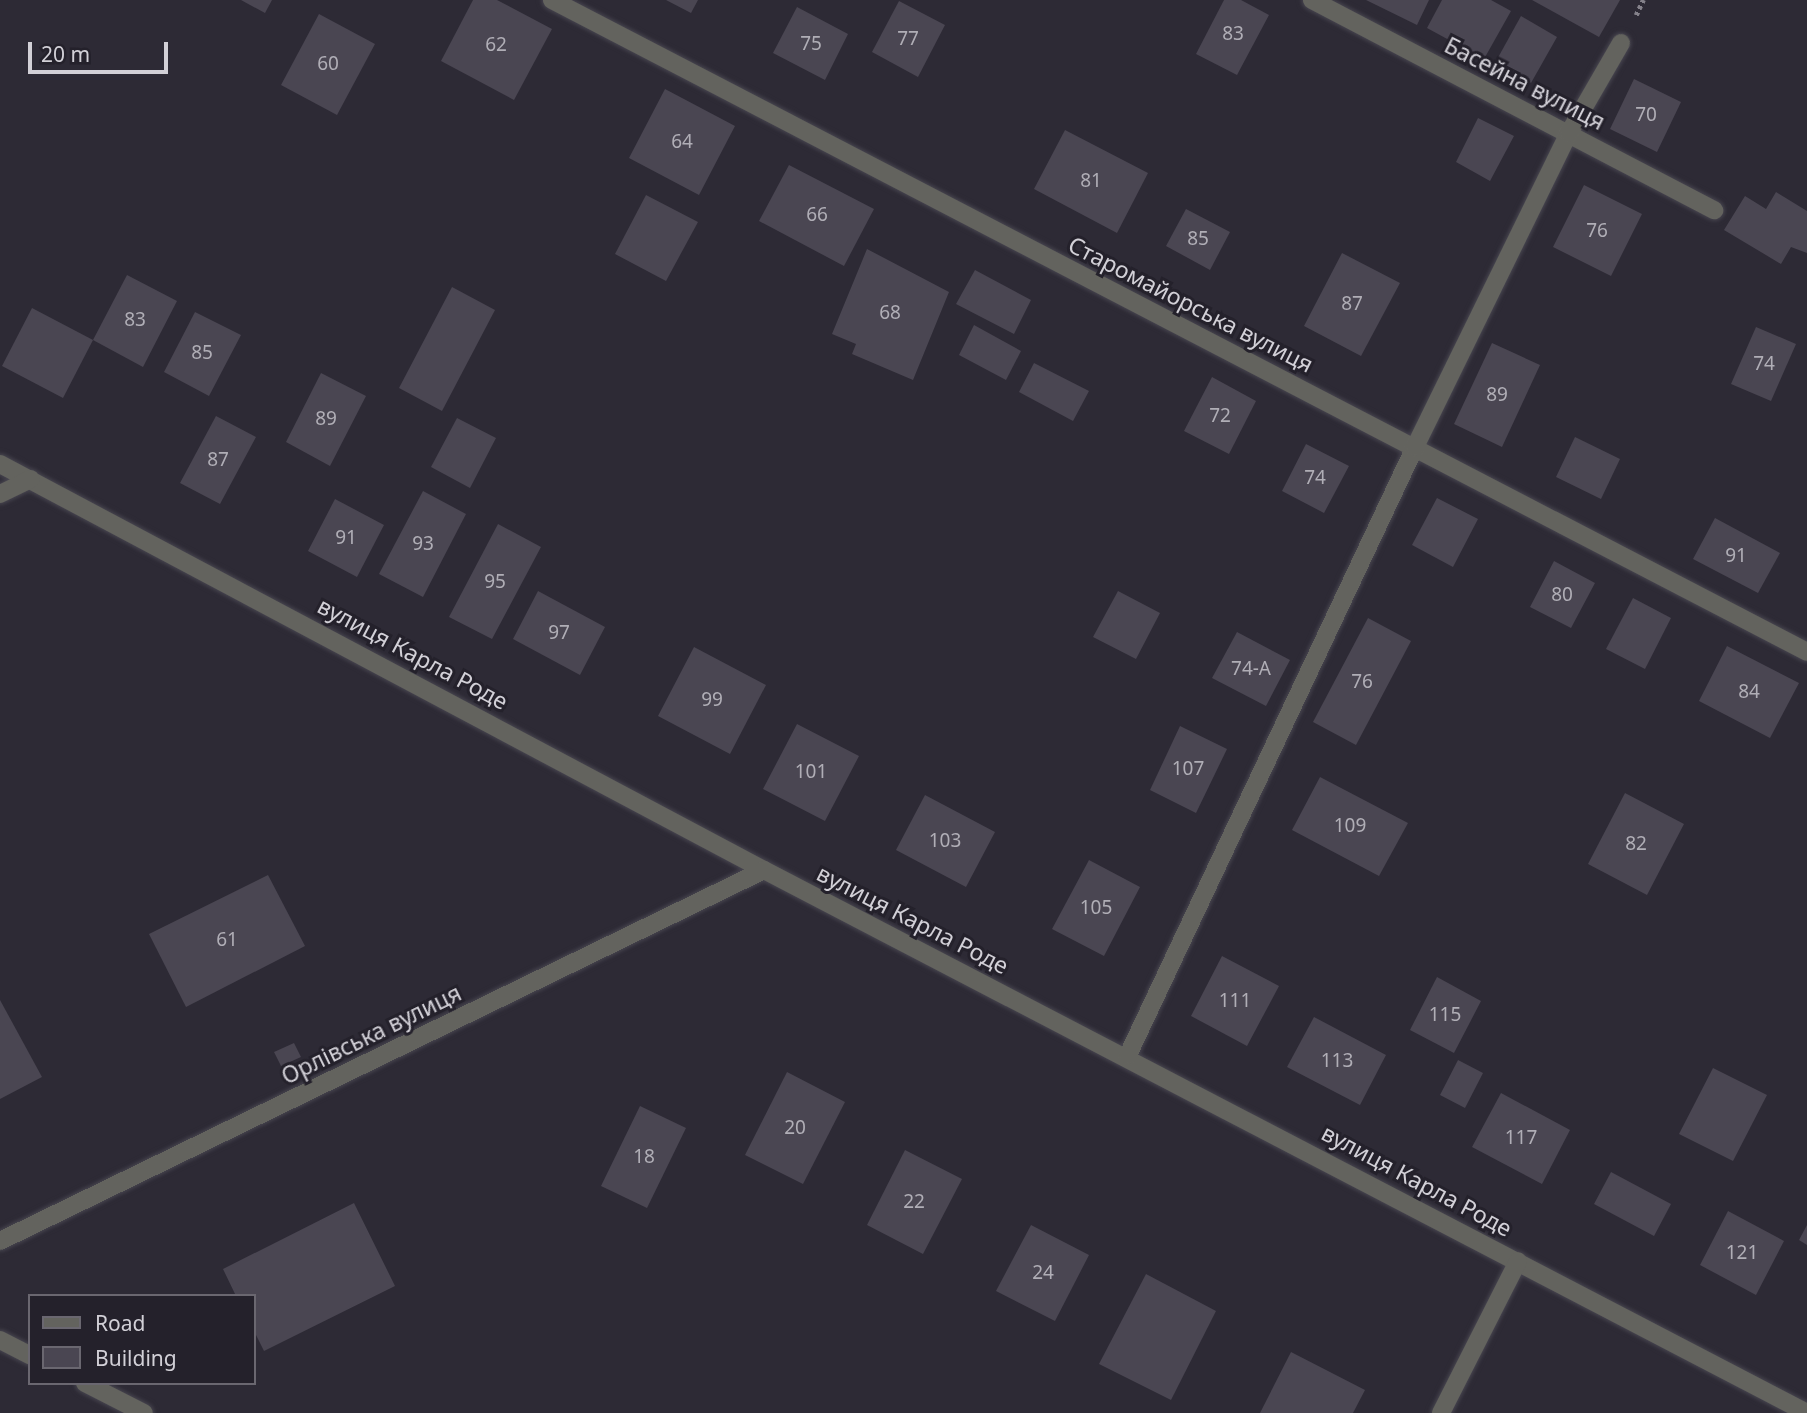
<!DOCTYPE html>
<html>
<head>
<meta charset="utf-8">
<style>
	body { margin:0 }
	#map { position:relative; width:1807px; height:1413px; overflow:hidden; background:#2d2a35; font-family:"Noto Sans",sans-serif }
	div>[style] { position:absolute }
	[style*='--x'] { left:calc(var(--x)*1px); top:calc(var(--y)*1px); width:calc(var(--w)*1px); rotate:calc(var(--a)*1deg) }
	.building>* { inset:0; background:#4a4652 }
	.path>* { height:4.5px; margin-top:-2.25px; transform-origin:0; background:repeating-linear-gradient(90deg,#84818a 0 3.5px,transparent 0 7px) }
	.roads { filter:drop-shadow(0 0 2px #47454f) drop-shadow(0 0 2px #47454f) }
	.minor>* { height:18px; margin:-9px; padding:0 9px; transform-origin:9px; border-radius:9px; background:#63635e }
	span { translate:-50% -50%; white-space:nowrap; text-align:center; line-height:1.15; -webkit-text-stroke:6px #24212b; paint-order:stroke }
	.number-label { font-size:19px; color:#b0aeb6 }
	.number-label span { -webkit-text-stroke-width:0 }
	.street-label { font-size:23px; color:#d2d0d7 }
	.legend { position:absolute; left:28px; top:1294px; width:228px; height:91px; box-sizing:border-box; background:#24212b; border:2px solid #6a6770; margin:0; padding:9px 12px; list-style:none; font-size:21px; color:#d2d0d7 }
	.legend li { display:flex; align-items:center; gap:14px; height:35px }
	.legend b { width:35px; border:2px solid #6a6770 }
	.scale { position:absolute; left:28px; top:42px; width:140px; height:32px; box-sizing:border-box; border:4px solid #d2d0d7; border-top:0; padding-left:9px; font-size:21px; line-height:24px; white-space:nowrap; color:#d2d0d7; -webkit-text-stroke:5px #24212b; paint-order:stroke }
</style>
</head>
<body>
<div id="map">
	<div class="building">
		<i style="clip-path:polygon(241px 0,272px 0,265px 13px)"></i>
		<i style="clip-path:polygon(473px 0,497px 0,552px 29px,514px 100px,441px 61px)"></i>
		<i style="clip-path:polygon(666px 0,698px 0,691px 13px)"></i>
		<i style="clip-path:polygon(1224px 0,1241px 0,1269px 15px,1237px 75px,1196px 54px)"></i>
		<i style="clip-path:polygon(1366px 0,1429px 0,1417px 25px)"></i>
		<i style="clip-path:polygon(1442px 0,1491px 0,1511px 11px,1484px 59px,1427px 28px)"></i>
		<i style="clip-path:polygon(1532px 0,1620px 0,1599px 37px)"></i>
		<i style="clip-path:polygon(899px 1px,945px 25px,918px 77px,872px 52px)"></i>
		<i style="clip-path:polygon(797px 7px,848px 34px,825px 80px,773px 53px)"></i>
		<i style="clip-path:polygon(319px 14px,375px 44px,337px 115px,281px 85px)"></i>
		<i style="clip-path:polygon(1521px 16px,1557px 37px,1531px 83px,1495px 63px)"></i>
		<i style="clip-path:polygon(1634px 79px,1681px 102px,1657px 152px,1610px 129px)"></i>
		<i style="clip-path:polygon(665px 89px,735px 126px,699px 195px,629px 158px)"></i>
		<i style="clip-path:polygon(1478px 118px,1514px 136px,1490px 181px,1456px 162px)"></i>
		<i style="clip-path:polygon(1065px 130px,1148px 173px,1117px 233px,1034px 189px)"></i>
		<i style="clip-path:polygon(789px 165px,874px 209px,844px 266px,759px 221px)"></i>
		<i style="clip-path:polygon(1584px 185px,1642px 214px,1611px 276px,1553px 247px)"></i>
		<i style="clip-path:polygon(1776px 192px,1807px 211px,1807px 253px,1791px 247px,1781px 264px,1724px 230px,1745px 196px,1766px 209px)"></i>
		<i style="clip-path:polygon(646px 195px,698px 222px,666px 281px,615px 254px)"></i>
		<i style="clip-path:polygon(1186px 209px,1230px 232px,1210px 270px,1166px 246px)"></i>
		<i style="clip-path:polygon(867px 249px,949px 292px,913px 380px,852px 354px,856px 344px,832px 334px)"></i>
		<i style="clip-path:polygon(1342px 253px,1400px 283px,1361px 356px,1304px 326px)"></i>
		<i style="clip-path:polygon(975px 270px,1031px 300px,1014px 334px,956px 304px)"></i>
		<i style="clip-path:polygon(127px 275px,177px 301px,143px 367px,93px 340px)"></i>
		<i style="clip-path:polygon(452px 287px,495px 310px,442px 411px,399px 388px)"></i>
		<i style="clip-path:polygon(32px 308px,93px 340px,63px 398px,2px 366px)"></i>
		<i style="clip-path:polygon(195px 312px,241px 335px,209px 396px,164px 372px)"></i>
		<i style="clip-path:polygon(974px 325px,1021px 351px,1006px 380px,959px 355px)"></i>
		<i style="clip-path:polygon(1756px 327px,1796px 344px,1771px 401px,1731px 384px)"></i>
		<i style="clip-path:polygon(1492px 343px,1540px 365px,1502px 447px,1454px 424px)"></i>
		<i style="clip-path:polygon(1034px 363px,1089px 391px,1073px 421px,1019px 392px)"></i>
		<i style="clip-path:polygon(321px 373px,366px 396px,330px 466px,286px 442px)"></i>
		<i style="clip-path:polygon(1212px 377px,1256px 401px,1229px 454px,1184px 431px)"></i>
		<i style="clip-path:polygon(216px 416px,256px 437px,220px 504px,180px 483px)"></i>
		<i style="clip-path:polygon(457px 418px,496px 438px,470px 488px,431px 467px)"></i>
		<i style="clip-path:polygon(1575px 437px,1620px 459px,1601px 499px,1556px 477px)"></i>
		<i style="clip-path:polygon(1306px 444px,1349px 466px,1324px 513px,1282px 491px)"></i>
		<i style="clip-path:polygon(423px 491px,466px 514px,423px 597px,379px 574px)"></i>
		<i style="clip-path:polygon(1437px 498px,1478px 519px,1453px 567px,1412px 545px)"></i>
		<i style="clip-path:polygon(335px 499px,384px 525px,357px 577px,308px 551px)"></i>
		<i style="clip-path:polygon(1715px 518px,1780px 553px,1758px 593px,1693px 559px)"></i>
		<i style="clip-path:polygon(498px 524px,541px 547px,492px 639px,449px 617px)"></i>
		<i style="clip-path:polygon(1554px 561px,1595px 583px,1571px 628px,1530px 607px)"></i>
		<i style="clip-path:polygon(538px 591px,605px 627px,580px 675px,513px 639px)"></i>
		<i style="clip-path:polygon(1118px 591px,1160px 613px,1136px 659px,1093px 637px)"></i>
		<i style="clip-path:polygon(1633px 598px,1671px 618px,1645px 669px,1606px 649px)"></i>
		<i style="clip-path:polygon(1368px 618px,1411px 641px,1356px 745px,1313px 722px)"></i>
		<i style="clip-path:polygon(1237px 632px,1290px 660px,1266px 706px,1212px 678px)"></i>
		<i style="clip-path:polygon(1727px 646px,1799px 683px,1770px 738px,1699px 701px)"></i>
		<i style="clip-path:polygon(694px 647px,766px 685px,730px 754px,658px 716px)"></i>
		<i style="clip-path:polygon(797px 724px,859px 756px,825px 821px,763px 789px)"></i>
		<i style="clip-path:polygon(1180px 726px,1227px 749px,1196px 813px,1150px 790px)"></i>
		<i style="clip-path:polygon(1320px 777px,1408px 823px,1379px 876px,1292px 830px)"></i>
		<i style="clip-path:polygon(1625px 793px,1684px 824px,1647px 895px,1588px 864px)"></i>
		<i style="clip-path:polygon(925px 795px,995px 832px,966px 887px,896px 850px)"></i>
		<i style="clip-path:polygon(1089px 860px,1140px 887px,1104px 956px,1052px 929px)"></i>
		<i style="clip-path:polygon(268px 875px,305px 946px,186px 1007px,149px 934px)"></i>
		<i style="clip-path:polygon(1222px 956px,1279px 986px,1247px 1046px,1191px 1016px)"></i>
		<i style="clip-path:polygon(1437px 977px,1481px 1001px,1454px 1053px,1410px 1030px)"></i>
		<i style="clip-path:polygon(0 1000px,42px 1077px,0 1099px)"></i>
		<i style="clip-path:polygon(1314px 1017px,1386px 1055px,1360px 1105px,1287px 1067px)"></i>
		<i style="clip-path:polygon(294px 1043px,301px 1057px,281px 1066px,274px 1052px)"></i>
		<i style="clip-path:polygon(1458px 1060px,1483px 1073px,1465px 1108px,1440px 1095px)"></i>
		<i style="clip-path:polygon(1713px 1068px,1767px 1095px,1733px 1161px,1679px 1134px)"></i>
		<i style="clip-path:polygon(787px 1072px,845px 1102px,803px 1184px,745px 1155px)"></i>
		<i style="clip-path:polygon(1501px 1093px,1570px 1130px,1542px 1184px,1472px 1147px)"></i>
		<i style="clip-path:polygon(640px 1106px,686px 1128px,647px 1208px,601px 1186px)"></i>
		<i style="clip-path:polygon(905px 1150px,962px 1179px,923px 1254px,867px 1225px)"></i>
		<i style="clip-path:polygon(1611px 1172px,1671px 1204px,1654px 1236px,1594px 1204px)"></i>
		<i style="clip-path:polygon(354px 1203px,395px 1286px,264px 1351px,254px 1331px,254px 1296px,236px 1296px,223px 1269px)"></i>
		<i style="clip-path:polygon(1728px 1211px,1784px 1241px,1756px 1295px,1700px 1265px)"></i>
		<i style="clip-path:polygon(1031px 1225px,1089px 1255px,1055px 1321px,996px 1291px)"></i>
		<i style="clip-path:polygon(1807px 1225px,1807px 1245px,1799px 1240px)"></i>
		<i style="clip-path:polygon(1146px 1274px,1216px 1311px,1171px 1400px,1099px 1364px)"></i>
		<i style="clip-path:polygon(1291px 1352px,1365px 1390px,1353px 1413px,1260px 1413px)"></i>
	</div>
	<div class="path">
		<i style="--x:1636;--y:15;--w:17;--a:-65"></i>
	</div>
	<div class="roads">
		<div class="minor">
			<i style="--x:552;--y:0;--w:1414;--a:27.45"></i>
			<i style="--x:1312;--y:0;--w:454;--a:27.6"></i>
			<i style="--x:0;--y:464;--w:865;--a:27.99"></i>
			<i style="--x:764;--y:870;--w:1176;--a:27.5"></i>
			<i style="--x:0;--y:494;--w:34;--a:-26"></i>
			<i style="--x:1128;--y:1055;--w:672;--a:-64.73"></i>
			<i style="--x:1415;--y:447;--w:350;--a:-63.9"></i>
			<i style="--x:1569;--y:133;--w:104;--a:-60"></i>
			<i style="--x:0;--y:1241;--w:849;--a:-25.9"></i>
			<i style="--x:0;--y:1340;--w:34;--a:27"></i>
			<i style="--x:85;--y:1383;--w:66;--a:27"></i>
			<i style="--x:1441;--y:1413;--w:170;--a:-63.1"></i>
		</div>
	</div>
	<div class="number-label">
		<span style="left:1233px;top:34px">83</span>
		<span style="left:908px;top:39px">77</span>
		<span style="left:811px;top:44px">75</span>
		<span style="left:496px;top:45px">62</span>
		<span style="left:328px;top:64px">60</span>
		<span style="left:1646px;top:115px">70</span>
		<span style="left:682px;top:142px">64</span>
		<span style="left:1091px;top:181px">81</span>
		<span style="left:817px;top:215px">66</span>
		<span style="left:1597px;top:231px">76</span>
		<span style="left:1198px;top:239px">85</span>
		<span style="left:1352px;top:304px">87</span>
		<span style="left:890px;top:313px">68</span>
		<span style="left:135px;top:320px">83</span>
		<span style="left:202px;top:353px">85</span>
		<span style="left:1764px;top:364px">74</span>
		<span style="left:1497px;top:395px">89</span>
		<span style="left:1220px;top:416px">72</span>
		<span style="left:326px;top:419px">89</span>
		<span style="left:218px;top:460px">87</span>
		<span style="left:1315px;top:478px">74</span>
		<span style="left:346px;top:538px">91</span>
		<span style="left:423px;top:544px">93</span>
		<span style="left:1736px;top:556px">91</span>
		<span style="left:495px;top:582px">95</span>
		<span style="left:1562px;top:595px">80</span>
		<span style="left:559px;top:633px">97</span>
		<span style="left:1251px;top:669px">74-А</span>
		<span style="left:1362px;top:682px">76</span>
		<span style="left:1749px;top:692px">84</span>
		<span style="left:712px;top:700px">99</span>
		<span style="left:1188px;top:769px">107</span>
		<span style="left:811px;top:772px">101</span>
		<span style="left:1350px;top:826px">109</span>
		<span style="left:945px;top:841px">103</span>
		<span style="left:1636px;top:844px">82</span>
		<span style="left:1096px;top:908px">105</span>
		<span style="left:227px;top:940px">61</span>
		<span style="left:1235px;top:1001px">111</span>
		<span style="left:1445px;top:1015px">115</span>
		<span style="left:1337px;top:1061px">113</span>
		<span style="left:795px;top:1128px">20</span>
		<span style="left:1521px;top:1138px">117</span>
		<span style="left:644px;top:1157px">18</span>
		<span style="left:914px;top:1202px">22</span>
		<span style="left:1742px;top:1253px">121</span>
		<span style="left:1043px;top:1273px">24</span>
	</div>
	<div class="street-label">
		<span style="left:1525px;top:83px;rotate:27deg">Басейна вулиця</span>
		<span style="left:1191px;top:304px;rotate:27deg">Старомайорська вулиця</span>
		<span style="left:413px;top:653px;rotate:28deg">вулиця Карла Роде</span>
		<span style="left:913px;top:919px;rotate:27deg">вулиця Карла Роде</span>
		<span style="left:371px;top:1034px;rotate:-26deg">Орлівська вулиця</span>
		<span style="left:1417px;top:1180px;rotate:28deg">вулиця Карла Роде</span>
	</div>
	<ul class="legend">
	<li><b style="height:9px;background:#63635e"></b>Road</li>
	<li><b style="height:19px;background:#4a4652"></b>Building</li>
	</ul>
	<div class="scale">20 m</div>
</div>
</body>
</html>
